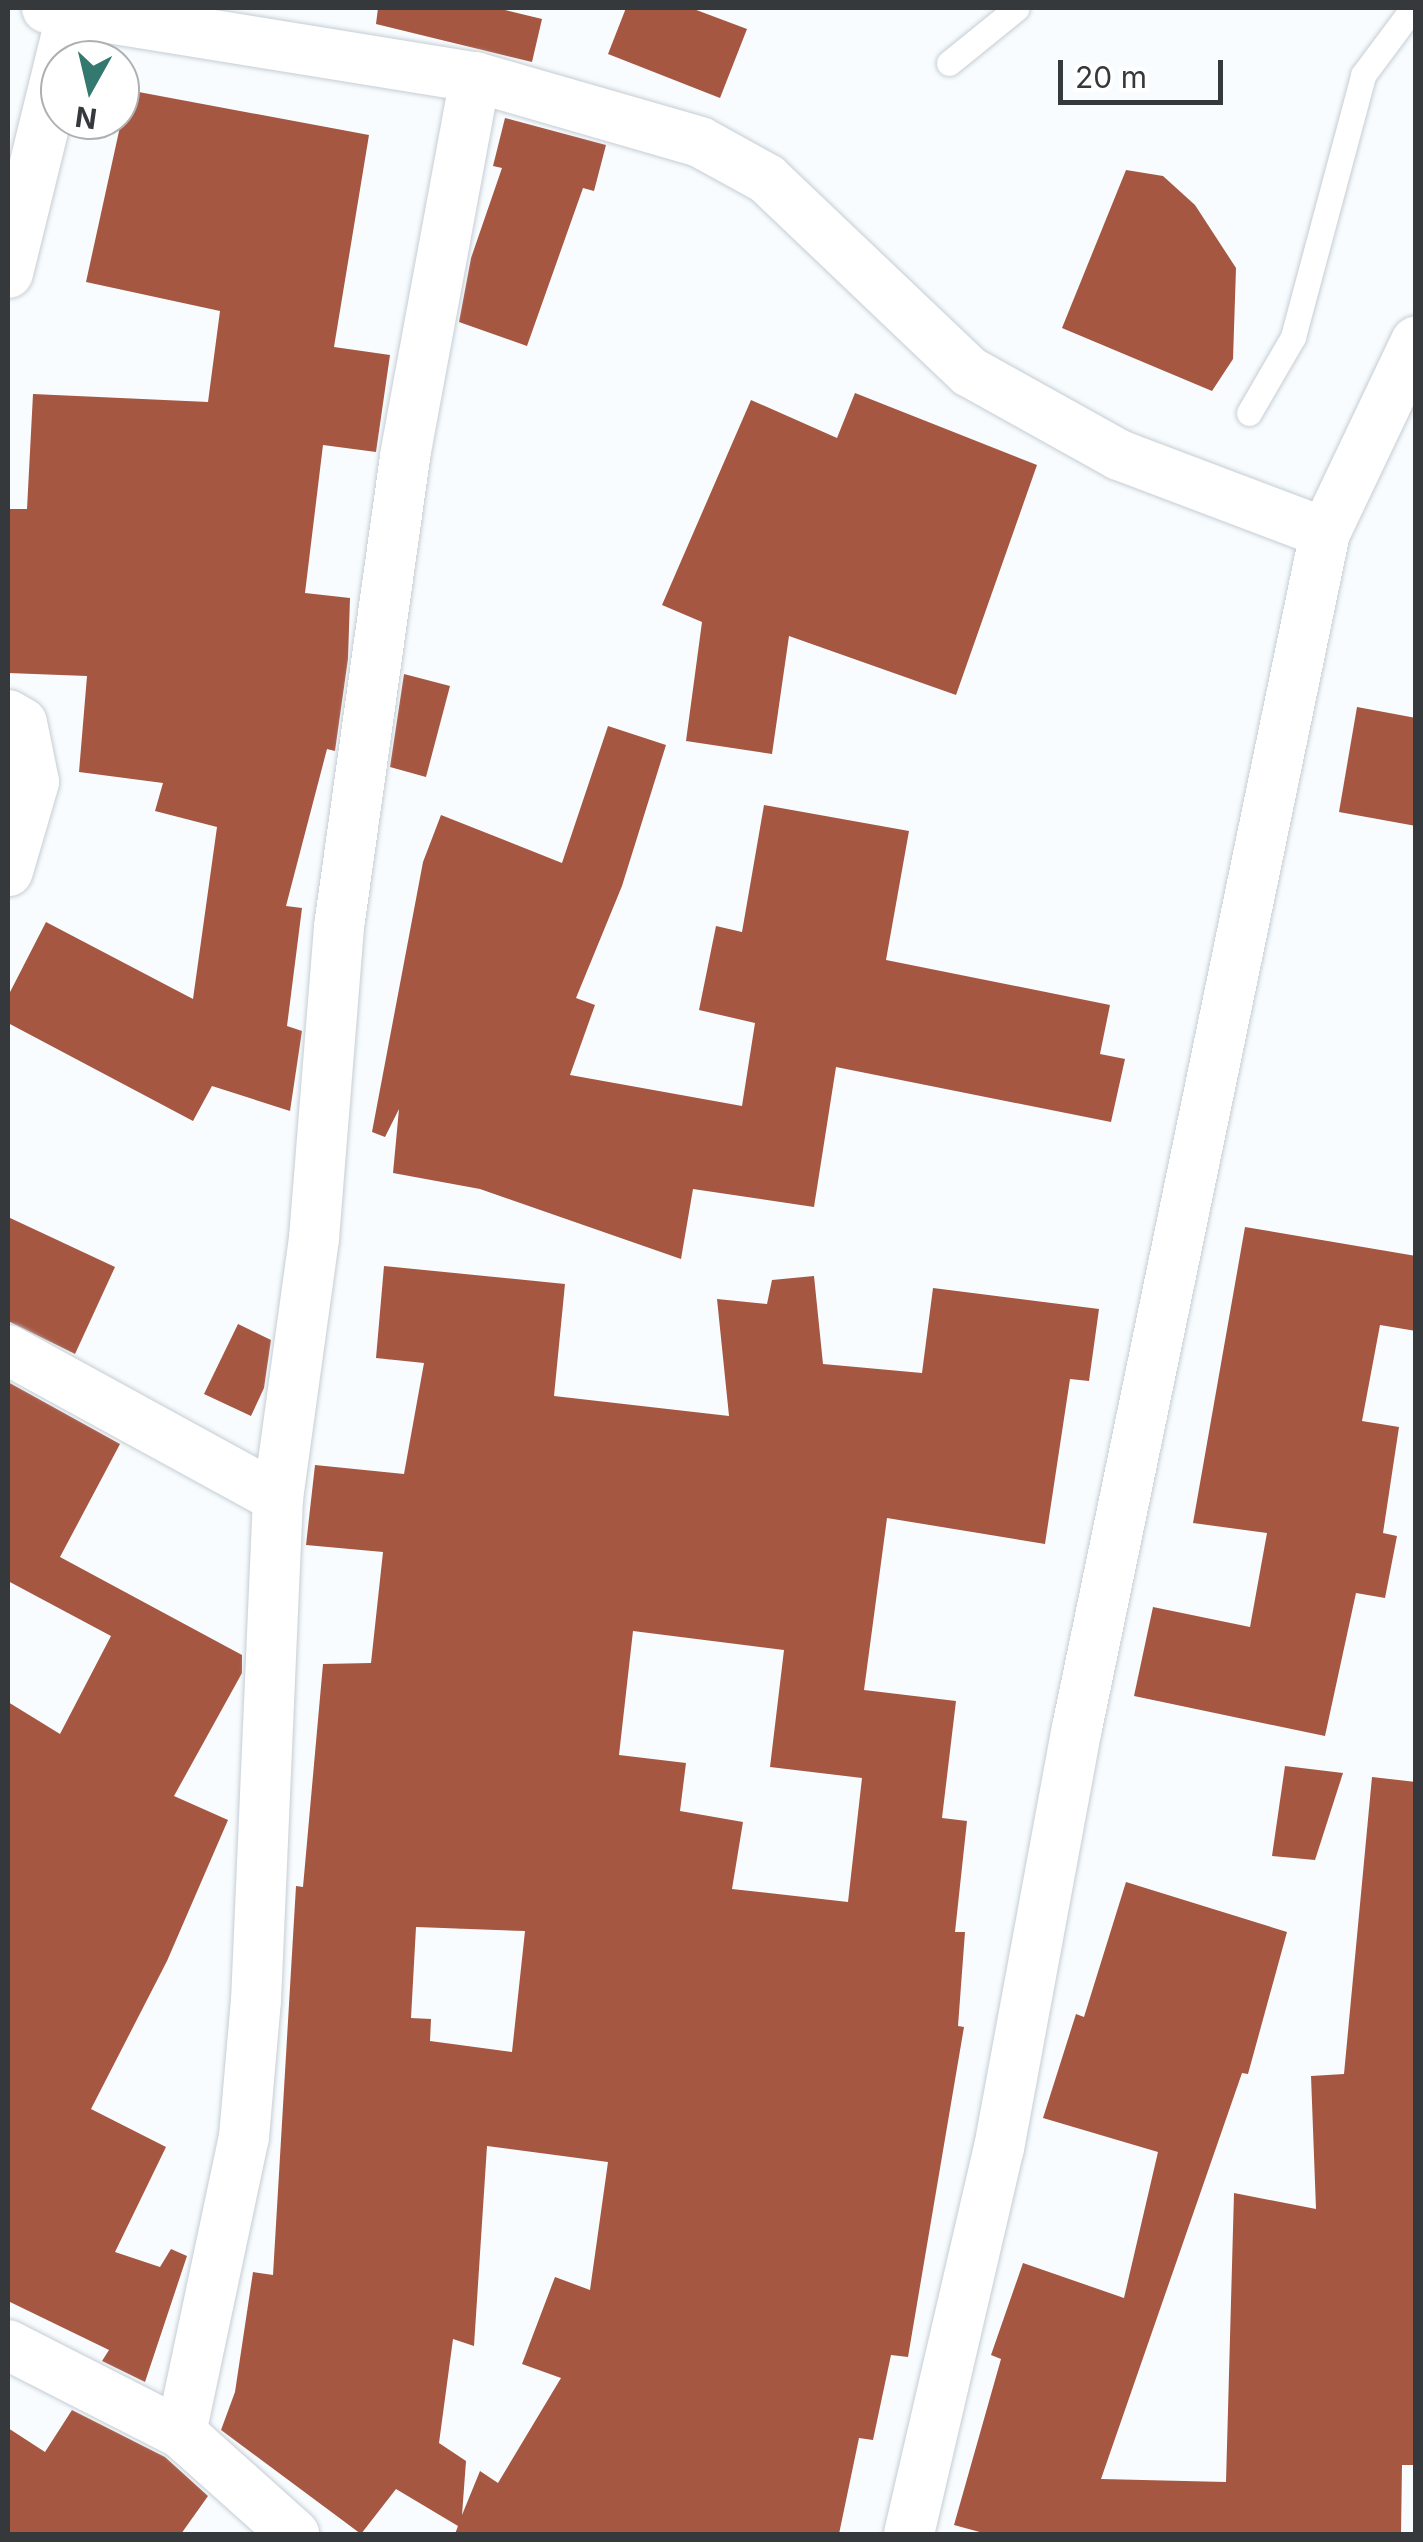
<!DOCTYPE html>
<html>
<head>
<meta charset="utf-8">
<style>
	body { margin:0 }
	#map { position:relative; width:1423px; height:2542px; overflow:hidden; background:#f8fcfe; font-family:Inter,sans-serif }
	div>[style] { position:absolute }
	[style*='--x'] { left:calc(var(--x)*1px); top:calc(var(--y)*1px); width:calc(var(--w)*1px); rotate:calc(var(--a)*1deg) }
	.building>* { inset:0; background:#a55742 }
	.roads { filter:drop-shadow(0 0 2px #c5cdd4) drop-shadow(0 0 2px #c5cdd4) }
	.service>* { height:25px; margin:-12.5px; padding:0 12.5px; transform-origin:12.5px; border-radius:12.5px; background:#fff }
	.minor>* { height:50px; margin:-25px; padding:0 25px; transform-origin:25px; border-radius:25px; background:#fff }
	span { translate:-50% -50%; white-space:nowrap; text-align:center; line-height:1.15; -webkit-text-stroke:10px #fff; paint-order:stroke }
	.frame { position:absolute; inset:0; border:10px solid #36393c; pointer-events:none }
	.north { position:absolute; left:40px; top:40px; width:100px; height:100px; box-sizing:border-box; background:#fff; border:2px solid #afb0b1; border-radius:50%; rotate:188deg; font-size:28px; font-weight:700; line-height:40px; text-align:center; color:#36393c }
	.north::after { content:''; display:block; margin:auto; width:35px; height:45px; background:#33796f; clip-path:polygon(50% 0,100% 100%,50% 72%,0 100%) }
	.scale { position:absolute; left:1058px; top:60px; width:165px; height:45px; box-sizing:border-box; border:5px solid #36393c; border-top:0; padding-left:12px; font-size:30px; line-height:35px; white-space:nowrap; color:#36393c; -webkit-text-stroke:8px #fff; paint-order:stroke }
</style>
</head>
<body>
<div id="map">
	<div class="building">
		<i style="clip-path:polygon(378px 8px,497px 8px,542px 19px,532px 62px,376px 24px)"></i>
		<i style="clip-path:polygon(626px 8px,691px 8px,747px 29px,720px 98px,608px 54px)"></i>
		<i style="clip-path:polygon(128px 90px,369px 135px,334px 347px,390px 355px,376px 452px,323px 445px,305px 593px,350px 598px,348px 659px,335px 751px,327px 749px,286px 906px,302px 908px,287px 1026px,302px 1031px,290px 1111px,212px 1086px,193px 1121px,8px 1023px,8px 996px,46px 922px,193px 999px,217px 827px,155px 811px,163px 783px,79px 772px,87px 676px,8px 673px,8px 509px,27px 509px,33px 394px,208px 402px,220px 311px,86px 282px)"></i>
		<i style="clip-path:polygon(505px 118px,606px 145px,594px 191px,583px 188px,527px 346px,459px 322px,471px 258px,502px 168px,493px 166px)"></i>
		<i style="clip-path:polygon(1126px 170px,1163px 176px,1195px 205px,1236px 268px,1233px 359px,1212px 391px,1062px 328px)"></i>
		<i style="clip-path:polygon(855px 393px,1037px 465px,956px 695px,789px 636px,772px 754px,686px 741px,702px 622px,662px 605px,751px 400px,837px 438px)"></i>
		<i style="clip-path:polygon(404px 674px,450px 686px,426px 777px,390px 767px)"></i>
		<i style="clip-path:polygon(1357px 707px,1416px 718px,1416px 826px,1339px 812px)"></i>
		<i style="clip-path:polygon(608px 726px,666px 745px,622px 886px,576px 998px,595px 1005px,570px 1075px,742px 1106px,755px 1023px,699px 1010px,716px 926px,742px 932px,764px 805px,909px 831px,886px 960px,1110px 1005px,1100px 1054px,1125px 1059px,1111px 1122px,836px 1067px,814px 1207px,693px 1189px,681px 1259px,480px 1189px,393px 1173px,399px 1109px,385px 1137px,372px 1132px,423px 862px,441px 815px,562px 863px)"></i>
		<i style="clip-path:polygon(8px 1217px,115px 1267px,75px 1354px,8px 1321px)"></i>
		<i style="clip-path:polygon(1245px 1227px,1416px 1256px,1416px 1331px,1380px 1325px,1362px 1421px,1399px 1427px,1383px 1533px,1397px 1536px,1385px 1598px,1356px 1593px,1325px 1736px,1134px 1696px,1153px 1607px,1250px 1627px,1267px 1533px,1193px 1523px)"></i>
		<i style="clip-path:polygon(evenodd,384px 1266px,565px 1284px,554px 1396px,729px 1416px,717px 1299px,767px 1304px,772px 1280px,814px 1276px,823px 1364px,922px 1373px,933px 1288px,1099px 1309px,1089px 1381px,1070px 1379px,1045px 1544px,887px 1518px,864px 1690px,956px 1701px,942px 1818px,967px 1821px,955px 1932px,965px 1932px,958px 2026px,964px 2027px,908px 2357px,891px 2355px,873px 2440px,859px 2438px,839px 2534px,455px 2534px,458px 2526px,396px 2489px,361px 2534px,221px 2430px,235px 2392px,253px 2272px,273px 2275px,296px 1886px,303px 1887px,323px 1664px,371px 1663px,383px 1552px,306px 1545px,315px 1465px,404px 1474px,424px 1363px,376px 1358px,384px 1266px,633px 1631px,784px 1650px,770px 1767px,862px 1778px,848px 1902px,732px 1889px,743px 1822px,680px 1811px,686px 1763px,619px 1755px,633px 1631px,384px 1266px,416px 1927px,525px 1931px,512px 2052px,430px 2041px,431px 2019px,411px 2018px,416px 1927px,384px 1266px,487px 2146px,608px 2162px,590px 2290px,555px 2277px,522px 2364px,561px 2378px,498px 2483px,480px 2471px,462px 2515px,466px 2461px,439px 2443px,453px 2339px,474px 2346px,487px 2146px)"></i>
		<i style="clip-path:polygon(238px 1324px,271px 1340px,264px 1388px,251px 1416px,204px 1394px)"></i>
		<i style="clip-path:polygon(8px 1382px,120px 1444px,60px 1557px,242px 1655px,242px 1673px,174px 1796px,228px 1820px,167px 1961px,91px 2109px,166px 2147px,115px 2252px,160px 2267px,171px 2249px,187px 2256px,145px 2382px,102px 2361px,109px 2350px,8px 2301px,8px 1702px,60px 1734px,111px 1636px,8px 1581px)"></i>
		<i style="clip-path:polygon(1285px 1766px,1343px 1773px,1315px 1860px,1272px 1856px)"></i>
		<i style="clip-path:polygon(1372px 1777px,1416px 1782px,1416px 2465px,1402px 2465px,1401px 2534px,987px 2534px,954px 2525px,1001px 2359px,991px 2355px,1023px 2263px,1124px 2298px,1158px 2152px,1043px 2118px,1076px 2014px,1084px 2017px,1126px 1882px,1287px 1932px,1248px 2074px,1242px 2073px,1101px 2479px,1226px 2482px,1234px 2193px,1316px 2209px,1311px 2076px,1344px 2074px)"></i>
		<i style="clip-path:polygon(72px 2410px,165px 2457px,208px 2496px,181px 2534px,8px 2534px,8px 2428px,45px 2452px)"></i>
	</div>
	<div class="roads">
		<div class="service">
			<i style="--x:949;--y:63;--w:87;--a:-39"></i>
			<i style="--x:1249;--y:413;--w:88;--a:-59.9"></i>
			<i style="--x:1293;--y:337;--w:271;--a:-75"></i>
			<i style="--x:1363;--y:75;--w:84;--a:-53.3"></i>
		</div>
		<div class="minor">
			<i style="--x:47;--y:8;--w:434;--a:9.2"></i>
			<i style="--x:475;--y:77;--w:234;--a:16.1"></i>
			<i style="--x:700;--y:142;--w:77;--a:28.9"></i>
			<i style="--x:767;--y:179;--w:280;--a:43.6"></i>
			<i style="--x:970;--y:372;--w:171;--a:29.1"></i>
			<i style="--x:1119;--y:455;--w:220;--a:20.7"></i>
			<i style="--x:8;--y:273;--w:269;--a:-76.2"></i>
			<i style="--x:8;--y:715;--w:16;--a:30"></i>
			<i style="--x:22;--y:723;--w:60;--a:78.5"></i>
			<i style="--x:34;--y:782;--w:93;--a:106.3"></i>
			<i style="--x:8;--y:1350;--w:308;--a:28.7"></i>
			<i style="--x:8;--y:2345;--w:194;--a:27"></i>
			<i style="--x:181;--y:2433;--w:152;--a:41.8"></i>
			<i style="--x:181;--y:2433;--w:303;--a:-78"></i>
			<i style="--x:244;--y:2137;--w:137;--a:-85"></i>
			<i style="--x:256;--y:2001;--w:503;--a:-87.5"></i>
			<i style="--x:278;--y:1498;--w:262;--a:-82.1"></i>
			<i style="--x:314;--y:1238;--w:312;--a:-85.4"></i>
			<i style="--x:339;--y:927;--w:476;--a:-82"></i>
			<i style="--x:405;--y:456;--w:385;--a:-79.5"></i>
			<i style="--x:909;--y:2534;--w:396;--a:-76.9"></i>
			<i style="--x:999;--y:2148;--w:427;--a:-79.5"></i>
			<i style="--x:1077;--y:1728;--w:1220;--a:-78.28"></i>
			<i style="--x:1325;--y:533;--w:212;--a:-64.6"></i>
		</div>
	</div>
	<div class="frame"></div>
	<div class="north">N</div>
	<div class="scale">20 m</div>
</div>
</body>
</html>
